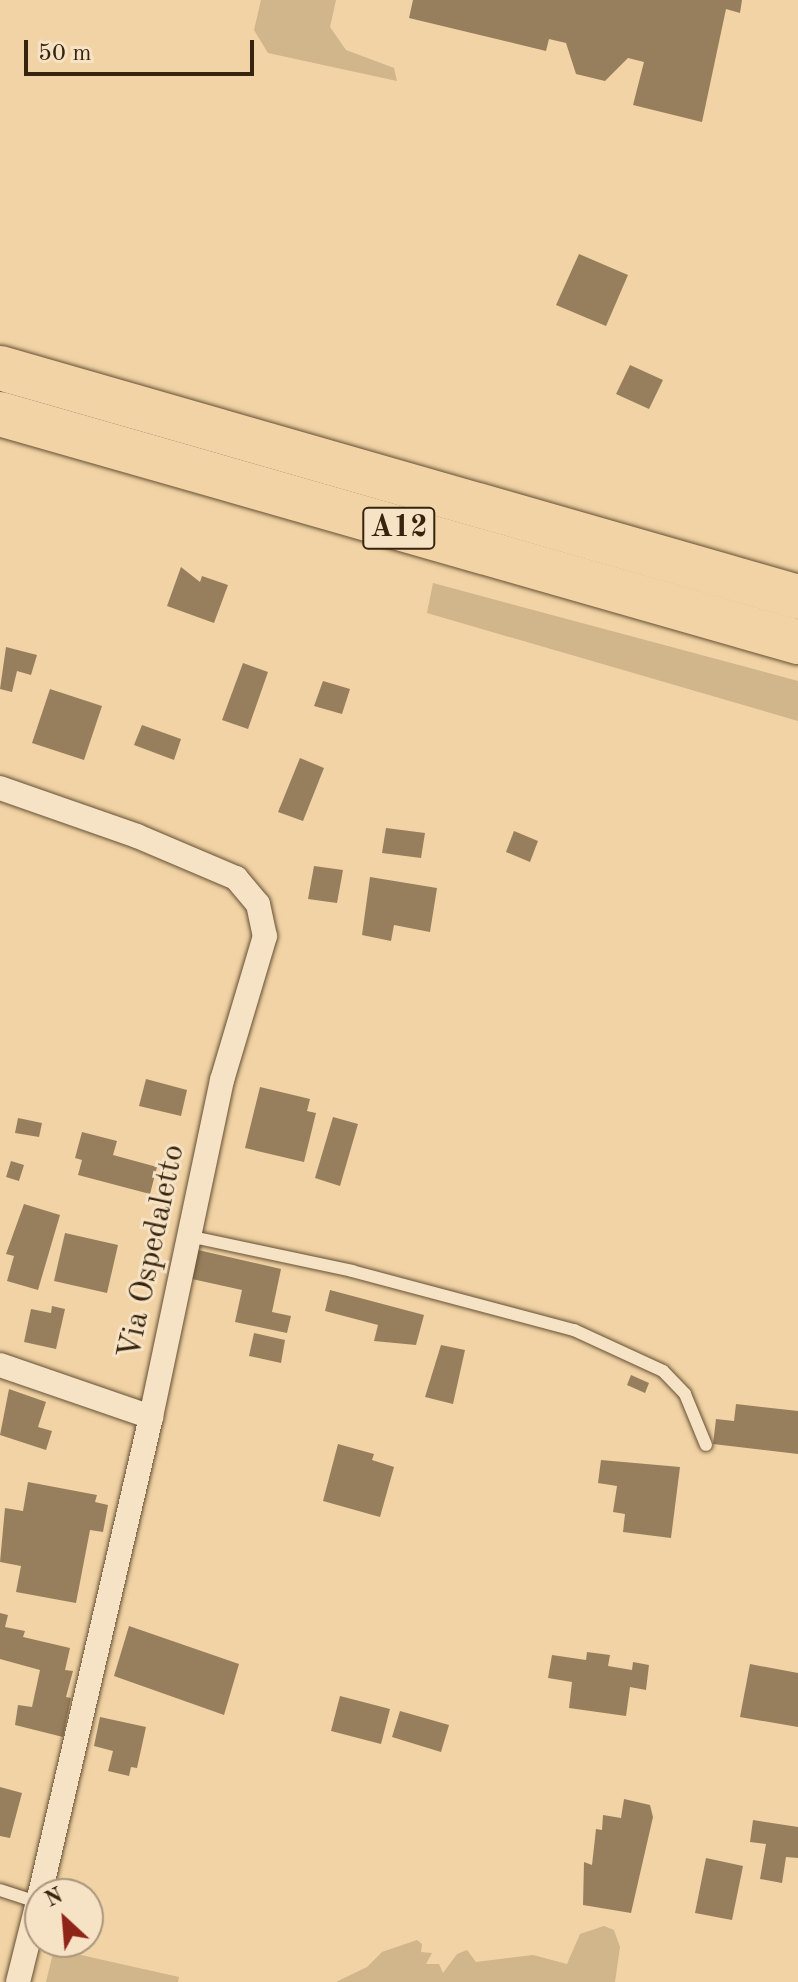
<!DOCTYPE html>
<html>
<head>
<meta charset="utf-8">
<style>
	body { margin:0 }
	#map { position:relative; width:798px; height:1982px; overflow:hidden; background:#f1d3a5; font-family:"Old Standard TT",serif }
	div>[style] { position:absolute }
	[style*='--x'] { left:calc(var(--x)*1px); top:calc(var(--y)*1px); width:calc(var(--w)*1px); rotate:calc(var(--a)*1deg) }
	.green>* { inset:0; background:#d1b58b }
	.building>* { inset:0; background:#977f5d }
	.roads { filter:drop-shadow(0 0 2px #655034) drop-shadow(0 0 2px #655034) }
	.service>* { height:12px; margin:-6px; padding:0 6px; transform-origin:6px; border-radius:6px; background:#f6e2c4 }
	.minor>* { height:24px; margin:-12px; padding:0 12px; transform-origin:12px; border-radius:12px; background:#f6e2c4 }
	.motorway>* { height:44px; margin:-22px; padding:0 22px; transform-origin:22px; border-radius:22px; background:#f1d3a5 }
	span { translate:-50% -50%; white-space:nowrap; text-align:center; line-height:1.15; -webkit-text-stroke:6px #f6e2c4; paint-order:stroke }
	.shield-label span { padding:2px 6px; background:#f6e2c4; border:2px solid; border-radius:6px; -webkit-text-stroke-width:0 }
	.shield-label { font-size:30px; color:#36240e; font-weight:700 }
	.street-label { font-size:32px; color:#36240e }
	.north { position:absolute; left:24px; top:1878px; width:80px; height:80px; box-sizing:border-box; background:#f6e2c4; border:2px solid #a9967b; border-radius:50%; rotate:334deg; font-size:22px; font-weight:700; line-height:32px; text-align:center; color:#36240e }
	.north::after { content:''; display:block; margin:auto; width:28px; height:36px; background:#8f2418; clip-path:polygon(50% 0,100% 100%,50% 72%,0 100%) }
	.scale { position:absolute; left:24px; top:40px; width:230px; height:36px; box-sizing:border-box; border:4px solid #36240e; border-top:0; padding-left:10px; font-size:24px; line-height:28px; white-space:nowrap; color:#36240e; -webkit-text-stroke:6px #f6e2c4; paint-order:stroke }
</style>
</head>
<body>
<div id="map">
	<div class="green">
		<i style="clip-path:polygon(261px 0,336px 0,330px 27px,346px 50px,394px 68px,397px 81px,268px 53px,254px 30px)"></i>
		<i style="clip-path:polygon(433px 583px,798px 681px,798px 721px,427px 613px)"></i>
		<i style="clip-path:polygon(604px 1926px,614px 1930px,620px 1947px,615px 1982px,336px 1982px,367px 1967px,382px 1952px,417px 1940px,422px 1944px,421px 1952px,432px 1953px,426px 1964px,439px 1964px,443px 1973px,457px 1954px,467px 1950px,476px 1962px,533px 1955px,567px 1964px,580px 1934px)"></i>
		<i style="clip-path:polygon(54px 1949px,179px 1977px,178px 1982px,46px 1982px)"></i>
	</div>
	<div class="building">
		<i style="clip-path:polygon(413px 0,742px 0,740px 13px,726px 9px,702px 122px,633px 105px,644px 62px,628px 58px,605px 81px,576px 74px,566px 43px,549px 39px,546px 51px,409px 18px)"></i>
		<i style="clip-path:polygon(579px 254px,628px 275px,606px 326px,556px 305px)"></i>
		<i style="clip-path:polygon(630px 365px,663px 380px,649px 409px,616px 394px)"></i>
		<i style="clip-path:polygon(181px 567px,200px 582px,202px 576px,228px 585px,214px 623px,167px 606px)"></i>
		<i style="clip-path:polygon(6px 647px,37px 655px,31px 675px,17px 671px,12px 692px,0 689px)"></i>
		<i style="clip-path:polygon(243px 663px,268px 672px,248px 729px,222px 720px)"></i>
		<i style="clip-path:polygon(323px 681px,350px 689px,342px 714px,314px 706px)"></i>
		<i style="clip-path:polygon(50px 689px,102px 706px,84px 760px,32px 743px)"></i>
		<i style="clip-path:polygon(142px 725px,181px 739px,174px 760px,134px 745px)"></i>
		<i style="clip-path:polygon(300px 758px,324px 768px,303px 821px,278px 812px)"></i>
		<i style="clip-path:polygon(386px 828px,425px 833px,421px 858px,382px 853px)"></i>
		<i style="clip-path:polygon(514px 831px,538px 841px,530px 862px,506px 852px)"></i>
		<i style="clip-path:polygon(314px 866px,343px 870px,337px 903px,308px 899px)"></i>
		<i style="clip-path:polygon(370px 877px,437px 888px,430px 932px,394px 925px,391px 941px,362px 935px)"></i>
		<i style="clip-path:polygon(146px 1079px,187px 1090px,181px 1116px,139px 1106px)"></i>
		<i style="clip-path:polygon(260px 1087px,310px 1099px,307px 1111px,316px 1113px,304px 1162px,245px 1148px)"></i>
		<i style="clip-path:polygon(333px 1117px,358px 1124px,340px 1186px,315px 1178px)"></i>
		<i style="clip-path:polygon(18px 1118px,42px 1123px,39px 1137px,15px 1133px)"></i>
		<i style="clip-path:polygon(82px 1132px,117px 1141px,113px 1155px,157px 1167px,150px 1194px,78px 1175px,82px 1160px,75px 1158px)"></i>
		<i style="clip-path:polygon(11px 1161px,24px 1165px,19px 1181px,6px 1177px)"></i>
		<i style="clip-path:polygon(24px 1204px,60px 1215px,38px 1290px,7px 1281px,14px 1256px,6px 1254px)"></i>
		<i style="clip-path:polygon(65px 1233px,118px 1245px,107px 1293px,54px 1281px)"></i>
		<i style="clip-path:polygon(198px 1250px,281px 1269px,272px 1312px,291px 1316px,287px 1333px,235px 1322px,242px 1290px,192px 1279px)"></i>
		<i style="clip-path:polygon(330px 1290px,424px 1315px,416px 1345px,374px 1341px,378px 1325px,325px 1311px)"></i>
		<i style="clip-path:polygon(52px 1306px,65px 1309px,56px 1349px,24px 1342px,31px 1309px,51px 1313px)"></i>
		<i style="clip-path:polygon(254px 1333px,285px 1340px,281px 1363px,249px 1356px)"></i>
		<i style="clip-path:polygon(441px 1345px,465px 1350px,453px 1404px,425px 1397px)"></i>
		<i style="clip-path:polygon(631px 1375px,649px 1383px,645px 1393px,627px 1385px)"></i>
		<i style="clip-path:polygon(9px 1389px,46px 1402px,38px 1427px,52px 1431px,46px 1450px,0 1435px)"></i>
		<i style="clip-path:polygon(736px 1404px,798px 1411px,798px 1454px,713px 1444px,716px 1419px,734px 1421px)"></i>
		<i style="clip-path:polygon(338px 1444px,374px 1454px,372px 1460px,394px 1467px,380px 1517px,323px 1501px)"></i>
		<i style="clip-path:polygon(601px 1460px,680px 1467px,671px 1538px,623px 1532px,625px 1514px,613px 1512px,617px 1486px,598px 1483px)"></i>
		<i style="clip-path:polygon(28px 1482px,97px 1495px,95px 1502px,108px 1505px,103px 1532px,90px 1530px,76px 1603px,16px 1592px,21px 1566px,0 1562px,5px 1508px,23px 1511px)"></i>
		<i style="clip-path:polygon(0 1613px,8px 1615px,5px 1627px,25px 1631px,23px 1637px,70px 1648px,65px 1670px,73px 1671px,66px 1697px,71px 1698px,63px 1737px,15px 1725px,18px 1705px,32px 1707px,40px 1670px,0 1659px)"></i>
		<i style="clip-path:polygon(129px 1626px,239px 1664px,224px 1715px,114px 1676px)"></i>
		<i style="clip-path:polygon(587px 1652px,610px 1655px,608px 1666px,632px 1670px,633px 1662px,649px 1665px,646px 1690px,630px 1687px,626px 1716px,569px 1708px,572px 1682px,548px 1678px,552px 1655px,586px 1660px)"></i>
		<i style="clip-path:polygon(750px 1664px,798px 1673px,798px 1727px,740px 1717px)"></i>
		<i style="clip-path:polygon(340px 1696px,390px 1709px,381px 1744px,331px 1731px)"></i>
		<i style="clip-path:polygon(400px 1711px,449px 1725px,441px 1752px,392px 1737px)"></i>
		<i style="clip-path:polygon(100px 1717px,146px 1727px,137px 1768px,131px 1767px,129px 1776px,108px 1771px,113px 1751px,94px 1746px)"></i>
		<i style="clip-path:polygon(0 1787px,22px 1793px,10px 1838px,0 1836px)"></i>
		<i style="clip-path:polygon(624px 1799px,650px 1805px,653px 1817px,631px 1913px,583px 1905px,584px 1862px,592px 1865px,596px 1829px,602px 1830px,603px 1815px,621px 1818px)"></i>
		<i style="clip-path:polygon(753px 1820px,798px 1827px,798px 1858px,786px 1857px,782px 1883px,760px 1879px,766px 1844px,750px 1842px)"></i>
		<i style="clip-path:polygon(706px 1858px,743px 1866px,732px 1920px,695px 1913px)"></i>
	</div>
	<div class="roads">
		<div class="service">
			<i style="--x:188;--y:1236;--w:168;--a:12"></i>
			<i style="--x:352;--y:1271;--w:230;--a:14.9"></i>
			<i style="--x:574;--y:1330;--w:98;--a:24.7"></i>
			<i style="--x:663;--y:1371;--w:32;--a:46"></i>
			<i style="--x:685;--y:1394;--w:55;--a:67.6"></i>
			<i style="--x:0;--y:1890;--w:40;--a:18"></i>
		</div>
		<div class="minor">
			<i style="--x:0;--y:788;--w:145;--a:19.3"></i>
			<i style="--x:137;--y:836;--w:108;--a:23"></i>
			<i style="--x:236;--y:878;--w:34;--a:50"></i>
			<i style="--x:258;--y:904;--w:33;--a:78"></i>
			<i style="--x:265;--y:936;--w:150;--a:106.6"></i>
			<i style="--x:222;--y:1080;--w:344;--a:101.9"></i>
			<i style="--x:151;--y:1417;--w:490;--a:103.1"></i>
			<i style="--x:0;--y:1365;--w:160;--a:19"></i>
			<i style="--x:18;--y:1982;--w:91;--a:-76"></i>
		</div>
		<div class="motorway">
			<i style="--x:0;--y:368;--w:830;--a:16.01"></i>
			<i style="--x:0;--y:414;--w:830;--a:15.95"></i>
		</div>
	</div>
	<div class="shield-label">
		<span style="left:399px;top:528px">A12</span>
	</div>
	<div class="street-label">
		<span style="left:153px;top:1252px;rotate:-78deg">Via Ospedaletto</span>
	</div>
	<div class="north">N</div>
	<div class="scale">50 m</div>
</div>
</body>
</html>
